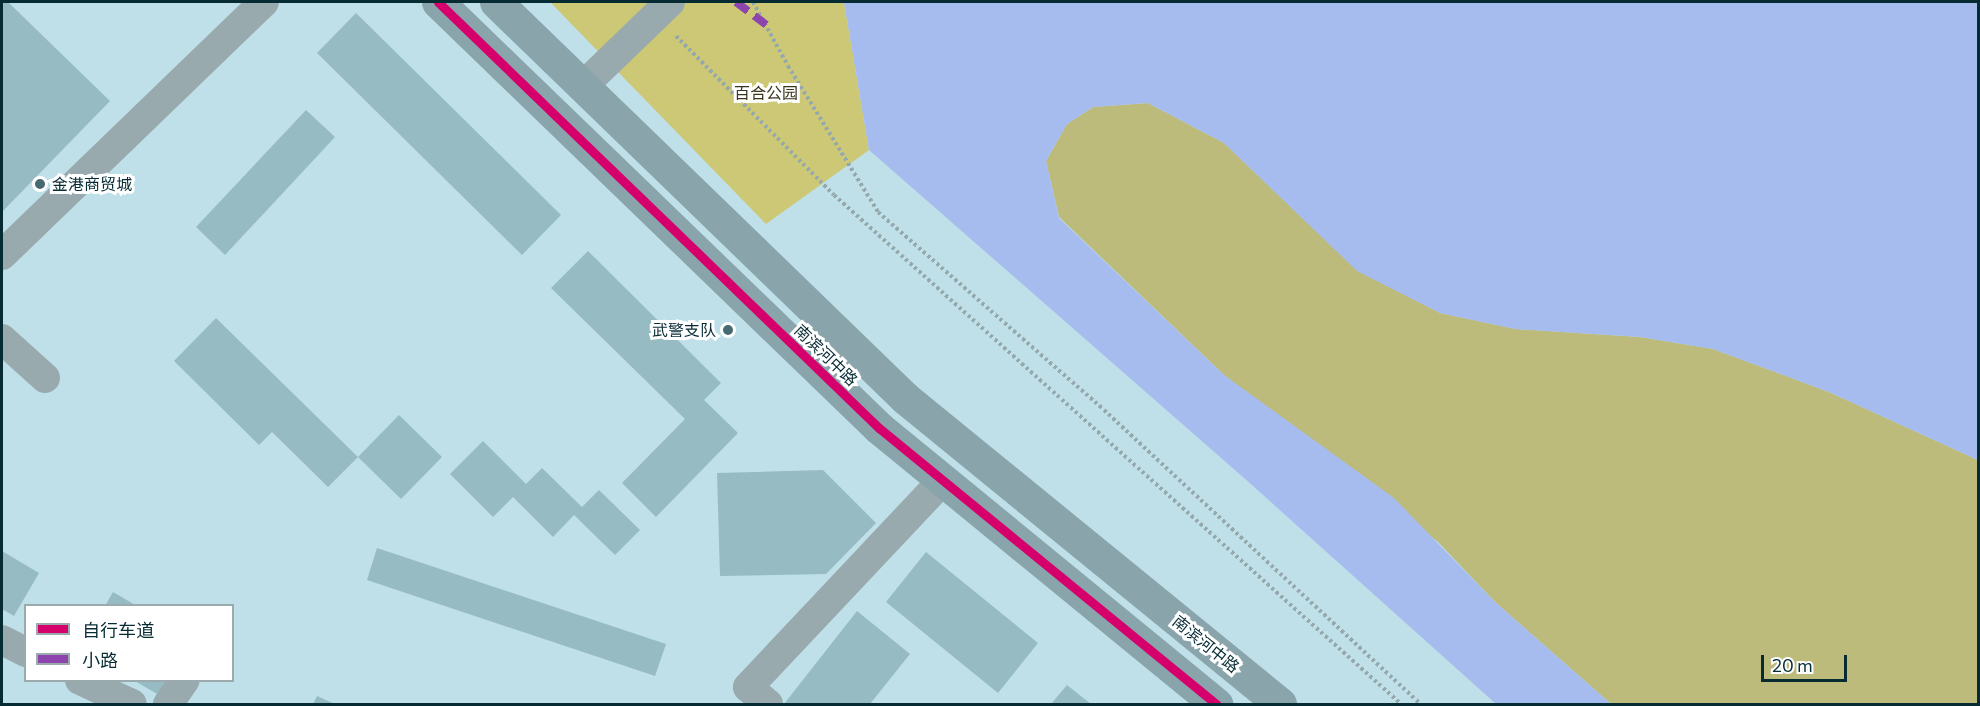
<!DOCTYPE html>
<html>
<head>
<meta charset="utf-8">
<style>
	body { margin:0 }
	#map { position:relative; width:1980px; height:706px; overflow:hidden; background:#bfe0e8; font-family:Commissioner,"Noto Sans SC",sans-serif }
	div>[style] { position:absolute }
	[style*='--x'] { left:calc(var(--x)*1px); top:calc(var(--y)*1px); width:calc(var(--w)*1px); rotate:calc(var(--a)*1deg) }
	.green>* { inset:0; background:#cdc876 }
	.forest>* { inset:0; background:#bcbb7c }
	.water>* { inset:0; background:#a7bcee }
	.building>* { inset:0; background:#97bbc3 }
	.path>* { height:4px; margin-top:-2px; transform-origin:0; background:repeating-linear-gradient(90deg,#95a8ac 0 3px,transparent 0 6px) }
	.minor>* { height:30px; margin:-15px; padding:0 15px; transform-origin:15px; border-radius:15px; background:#98aaae }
	.highway>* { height:33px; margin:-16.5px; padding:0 16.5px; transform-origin:16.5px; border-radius:16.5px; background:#89a4ab }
	.quiet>* { height:8px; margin-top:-4px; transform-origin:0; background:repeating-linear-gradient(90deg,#8e44ad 0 15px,transparent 0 23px) }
	.cycleway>* { height:9px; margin:-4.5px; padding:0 4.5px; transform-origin:4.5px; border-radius:4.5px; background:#d6006c }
	.dots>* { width:16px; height:16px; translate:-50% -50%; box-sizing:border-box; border:3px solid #fff; border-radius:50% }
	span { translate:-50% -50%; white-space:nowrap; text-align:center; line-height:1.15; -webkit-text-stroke:6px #fff; paint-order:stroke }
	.park-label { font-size:16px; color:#3c351d }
	.poi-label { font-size:16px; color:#062b33 }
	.left { translate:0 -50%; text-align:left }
	.right { translate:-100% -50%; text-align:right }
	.street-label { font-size:16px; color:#062b33 }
	.frame { position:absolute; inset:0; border:3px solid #062b33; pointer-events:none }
	.legend { position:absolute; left:24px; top:604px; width:210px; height:78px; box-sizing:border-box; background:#fff; border:2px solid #9baaad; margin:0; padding:8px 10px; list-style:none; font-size:18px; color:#062b33 }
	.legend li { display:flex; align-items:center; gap:12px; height:30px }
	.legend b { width:30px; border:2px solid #9baaad }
	.scale { position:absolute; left:1761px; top:655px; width:86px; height:27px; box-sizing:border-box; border:3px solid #062b33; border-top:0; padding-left:8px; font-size:18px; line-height:21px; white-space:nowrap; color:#062b33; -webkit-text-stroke:4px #fff; paint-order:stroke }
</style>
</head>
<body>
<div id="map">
	<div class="green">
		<i style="clip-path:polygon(550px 2px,844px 2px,869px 150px,766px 224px)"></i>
	</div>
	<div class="forest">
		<i style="clip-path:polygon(1148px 103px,1224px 143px,1357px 270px,1440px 313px,1516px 329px,1640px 337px,1713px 349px,1829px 392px,1978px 460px,1978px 704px,1611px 704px,1494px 601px,1438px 542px,1224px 375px,1059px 217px,1046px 161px,1067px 124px,1093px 107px)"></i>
	</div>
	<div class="water">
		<i style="clip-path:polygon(844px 2px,1978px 2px,1978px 460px,1829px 392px,1713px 349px,1640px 337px,1515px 329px,1440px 313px,1357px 271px,1224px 143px,1148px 103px,1093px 107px,1067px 124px,1046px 161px,1059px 218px,1224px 375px,1394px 498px,1494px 601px,1611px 704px,1496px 704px,1244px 478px,869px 150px)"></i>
	</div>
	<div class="building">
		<i style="clip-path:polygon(2px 2px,8px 2px,110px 101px,2px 212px)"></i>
		<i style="clip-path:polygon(356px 13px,561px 215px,522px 255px,317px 53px)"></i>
		<i style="clip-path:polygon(306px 110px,335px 137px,225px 255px,196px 227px)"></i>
		<i style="clip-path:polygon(588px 251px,721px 383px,704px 400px,738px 433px,656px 517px,622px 483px,685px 419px,551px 288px)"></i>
		<i style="clip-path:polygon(216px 318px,358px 457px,328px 487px,272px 432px,259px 445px,174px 361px)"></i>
		<i style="clip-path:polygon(399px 415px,442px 457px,401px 499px,358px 457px)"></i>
		<i style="clip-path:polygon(483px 441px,526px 484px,542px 468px,582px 507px,599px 490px,640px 530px,615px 555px,574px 515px,553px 537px,513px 497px,493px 517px,450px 474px)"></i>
		<i style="clip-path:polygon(823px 470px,876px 523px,826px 574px,720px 576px,717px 473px)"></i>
		<i style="clip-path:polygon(377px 548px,666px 644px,655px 676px,367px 580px)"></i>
		<i style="clip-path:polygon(2px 551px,39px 573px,14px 616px,2px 609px)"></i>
		<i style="clip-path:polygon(926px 552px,1038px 643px,998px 693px,886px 602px)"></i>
		<i style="clip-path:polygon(113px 592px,137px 606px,105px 606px)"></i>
		<i style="clip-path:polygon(857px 611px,910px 654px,870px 704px,784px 704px)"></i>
		<i style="clip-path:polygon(133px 680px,168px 680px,159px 695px)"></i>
		<i style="clip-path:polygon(1067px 685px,1091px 704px,1051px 704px)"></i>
		<i style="clip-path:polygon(317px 696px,335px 704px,313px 704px)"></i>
	</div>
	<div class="path">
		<i style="--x:753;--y:2;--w:73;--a:61.3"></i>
		<i style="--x:788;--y:66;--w:172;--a:58.3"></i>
		<i style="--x:878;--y:212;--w:300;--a:41.2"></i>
		<i style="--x:1104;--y:410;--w:432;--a:42.9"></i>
		<i style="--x:676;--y:36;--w:224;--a:45.2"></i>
		<i style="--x:834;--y:195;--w:762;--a:41.91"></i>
	</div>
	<div class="minor">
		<i style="--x:583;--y:86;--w:121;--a:-44"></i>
		<i style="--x:2;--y:255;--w:364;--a:-44"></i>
		<i style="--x:2;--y:339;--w:58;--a:42.2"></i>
		<i style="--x:2;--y:640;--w:27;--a:27"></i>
		<i style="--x:80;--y:680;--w:57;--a:24.8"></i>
		<i style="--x:168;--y:704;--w:29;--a:-55"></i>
		<i style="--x:768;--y:704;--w:26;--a:-140"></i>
		<i style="--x:748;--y:687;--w:283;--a:-46.7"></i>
	</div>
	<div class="highway">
		<i style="--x:438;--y:2;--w:613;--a:44.01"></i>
		<i style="--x:879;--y:428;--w:436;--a:39.3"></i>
		<i style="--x:496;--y:2;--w:569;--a:44.07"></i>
		<i style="--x:905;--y:398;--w:484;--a:39.2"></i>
	</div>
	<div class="quiet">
		<i style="--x:736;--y:2;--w:38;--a:37"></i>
	</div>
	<div class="cycleway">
		<i style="--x:438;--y:2;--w:613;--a:44.01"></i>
		<i style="--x:879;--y:428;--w:436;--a:39.3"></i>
	</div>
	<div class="dots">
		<i style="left:40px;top:184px;background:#476a72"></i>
		<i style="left:728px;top:330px;background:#476a72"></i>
	</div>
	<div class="park-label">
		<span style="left:766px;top:93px">百合公园</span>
	</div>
	<div class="poi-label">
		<span class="left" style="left:52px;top:184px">金港商贸城</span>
		<span class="right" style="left:716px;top:330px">武警支队</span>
	</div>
	<div class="street-label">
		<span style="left:826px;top:355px;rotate:44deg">南滨河中路</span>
		<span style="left:1206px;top:644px;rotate:39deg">南滨河中路</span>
	</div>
	<div class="frame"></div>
	<ul class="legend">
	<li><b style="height:8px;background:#d6006c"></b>自行车道</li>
	<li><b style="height:8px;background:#8e44ad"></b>小路</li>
	</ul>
	<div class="scale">20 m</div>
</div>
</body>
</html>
